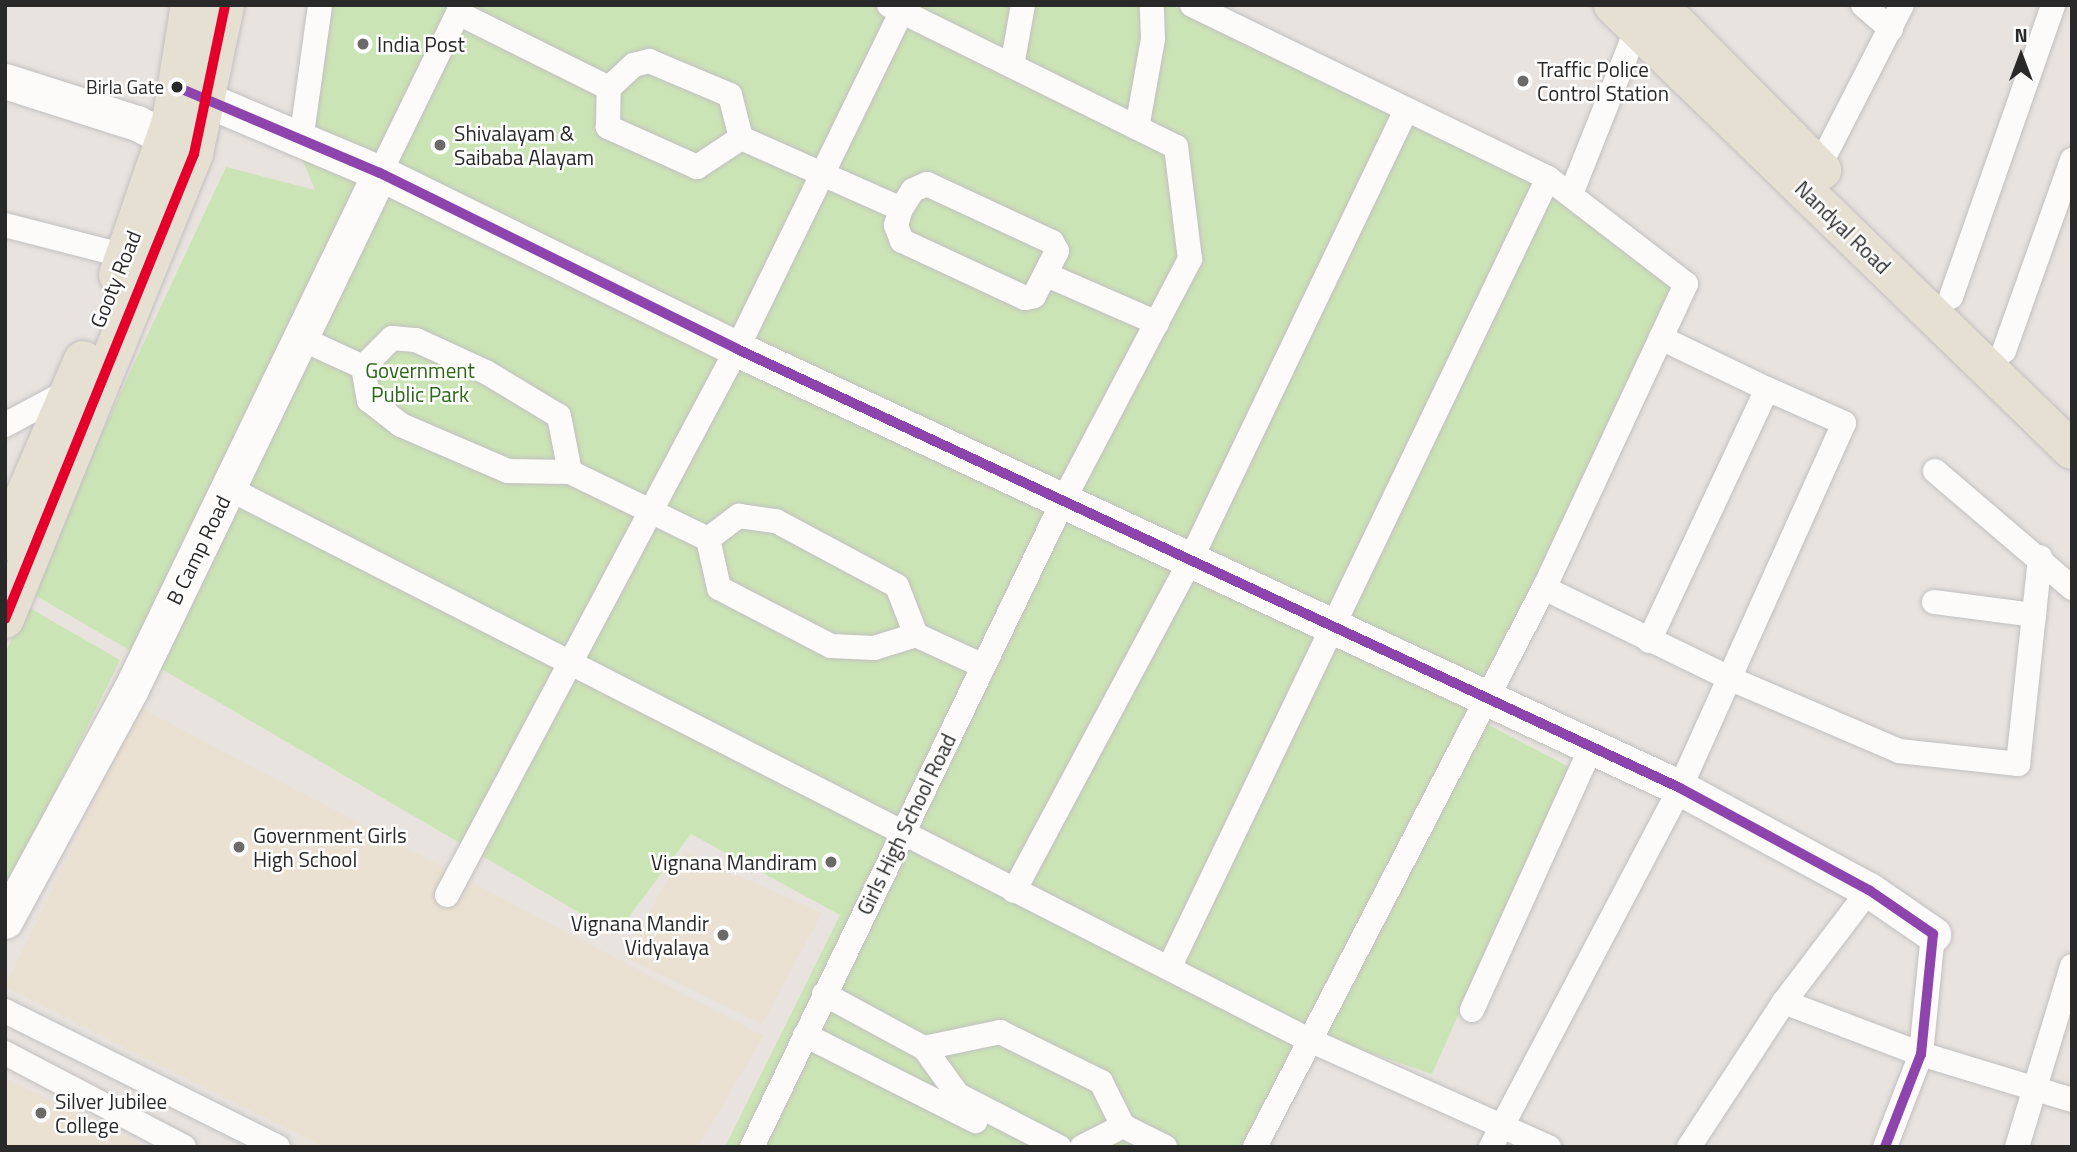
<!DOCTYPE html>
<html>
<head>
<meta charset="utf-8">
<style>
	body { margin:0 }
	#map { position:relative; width:2077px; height:1152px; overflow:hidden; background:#e8e3de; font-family:"Titillium Web",sans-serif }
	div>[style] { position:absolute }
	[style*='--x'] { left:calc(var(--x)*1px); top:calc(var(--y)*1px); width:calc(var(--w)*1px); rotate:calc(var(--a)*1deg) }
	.education>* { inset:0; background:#ebe1d2 }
	.green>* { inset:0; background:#cbe4b5 }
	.roads { filter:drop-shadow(0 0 2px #c1bfc0) drop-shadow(0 0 2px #c1bfc0) }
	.street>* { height:24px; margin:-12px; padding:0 12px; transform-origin:12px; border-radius:12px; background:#fcfbfa }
	.secondary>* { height:35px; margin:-17.5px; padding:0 17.5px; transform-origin:17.5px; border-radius:17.5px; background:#fcfbfa }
	.primary>* { height:38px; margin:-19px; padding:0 19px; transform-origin:19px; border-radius:19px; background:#e6e0d2 }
	.bus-1>* { height:10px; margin:-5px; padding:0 5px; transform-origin:5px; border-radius:5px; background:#8e44ad }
	.bus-2>* { height:10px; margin:-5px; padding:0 5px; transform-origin:5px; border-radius:5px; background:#e4002b }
	.dots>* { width:19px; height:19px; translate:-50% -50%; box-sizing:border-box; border:4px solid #fff; border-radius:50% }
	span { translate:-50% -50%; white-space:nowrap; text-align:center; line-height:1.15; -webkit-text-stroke:5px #fff; paint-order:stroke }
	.bus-label { font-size:19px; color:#292929 }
	.right { translate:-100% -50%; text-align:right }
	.poi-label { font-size:21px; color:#292929 }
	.left { translate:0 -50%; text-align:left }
	.street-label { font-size:21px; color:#292929 }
	.park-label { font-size:21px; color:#2b6717 }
	.frame { position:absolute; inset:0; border:7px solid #292929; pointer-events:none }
	.north { position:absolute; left:1986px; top:21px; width:70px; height:70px; -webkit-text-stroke:5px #fff; paint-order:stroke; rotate:0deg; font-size:19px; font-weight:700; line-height:28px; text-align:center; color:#292929 }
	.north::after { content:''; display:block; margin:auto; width:24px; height:32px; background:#292929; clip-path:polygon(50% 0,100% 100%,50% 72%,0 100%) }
</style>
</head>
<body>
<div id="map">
	<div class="education">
		<i style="clip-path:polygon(139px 707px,764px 1036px,698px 1147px,324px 1147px,5px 987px)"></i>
		<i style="clip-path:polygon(684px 851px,822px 913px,762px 1024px,624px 957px)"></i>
		<i style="clip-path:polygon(5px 1078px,147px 1147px,5px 1147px)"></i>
	</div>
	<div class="green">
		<i style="clip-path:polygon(323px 5px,1171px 5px,1550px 187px,1676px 286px,1470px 715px,1569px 767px,1432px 1074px,1304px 1030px,1246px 1147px,725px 1147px,840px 915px,691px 834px,616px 934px,28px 591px,226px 167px,315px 190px,300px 154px)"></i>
		<i style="clip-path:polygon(28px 607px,120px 660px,5px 895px,5px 653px)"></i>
	</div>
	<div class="roads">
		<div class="street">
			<i style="--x:1192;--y:5;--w:396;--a:25.9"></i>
			<i style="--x:1548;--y:178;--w:174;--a:37.5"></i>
			<i style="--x:1686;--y:284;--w:336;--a:115"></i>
			<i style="--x:1544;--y:588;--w:629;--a:117.34"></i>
			<i style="--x:1863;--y:5;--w:37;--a:41"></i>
			<i style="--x:458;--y:13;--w:169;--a:26.4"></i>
			<i style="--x:649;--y:61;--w:88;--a:22.8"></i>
			<i style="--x:730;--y:95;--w:44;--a:75.7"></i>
			<i style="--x:741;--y:138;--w:53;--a:146.6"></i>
			<i style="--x:697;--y:167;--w:98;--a:-155.8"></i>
			<i style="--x:608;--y:127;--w:39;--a:-89"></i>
			<i style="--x:609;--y:88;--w:34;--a:-43"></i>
			<i style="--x:634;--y:65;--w:16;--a:-15"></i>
			<i style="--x:1012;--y:66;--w:62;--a:-79.8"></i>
			<i style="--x:1137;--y:128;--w:90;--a:-79.8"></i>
			<i style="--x:1153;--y:39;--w:34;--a:-92"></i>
			<i style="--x:741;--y:138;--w:175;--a:23.9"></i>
			<i style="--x:301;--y:141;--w:137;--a:-82"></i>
			<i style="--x:1819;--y:167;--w:182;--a:-62.9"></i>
			<i style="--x:380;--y:173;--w:187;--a:-64"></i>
			<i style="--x:927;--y:184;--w:138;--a:24.9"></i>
			<i style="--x:1052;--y:242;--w:10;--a:61"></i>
			<i style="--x:1057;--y:251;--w:51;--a:117.1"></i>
			<i style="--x:1034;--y:296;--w:9;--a:167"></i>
			<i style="--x:1025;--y:298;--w:136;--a:-155.1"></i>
			<i style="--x:902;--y:241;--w:17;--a:-111"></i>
			<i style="--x:896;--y:225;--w:17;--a:-73"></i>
			<i style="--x:901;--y:209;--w:22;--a:-58"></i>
			<i style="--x:913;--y:190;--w:15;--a:-23"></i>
			<i style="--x:1571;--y:194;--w:179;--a:-68.3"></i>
			<i style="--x:5;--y:225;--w:125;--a:14.4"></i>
			<i style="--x:1047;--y:275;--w:120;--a:23.6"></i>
			<i style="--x:1951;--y:297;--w:309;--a:-70.7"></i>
			<i style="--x:300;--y:338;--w:69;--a:24.7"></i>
			<i style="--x:2004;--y:351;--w:203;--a:-70.4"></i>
			<i style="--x:363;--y:367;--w:34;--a:80"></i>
			<i style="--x:369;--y:400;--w:41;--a:38"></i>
			<i style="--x:401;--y:425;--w:116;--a:23.3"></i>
			<i style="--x:508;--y:471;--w:62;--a:0.9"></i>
			<i style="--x:570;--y:472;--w:153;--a:25.9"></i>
			<i style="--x:363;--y:367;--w:41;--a:-45"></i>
			<i style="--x:392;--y:338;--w:24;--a:5"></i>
			<i style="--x:416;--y:340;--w:77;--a:24.6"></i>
			<i style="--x:486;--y:372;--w:85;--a:31.1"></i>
			<i style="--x:559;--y:416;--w:57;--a:78.9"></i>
			<i style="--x:5;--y:425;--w:74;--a:-28.3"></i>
			<i style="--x:1935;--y:471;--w:180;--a:40.5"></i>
			<i style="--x:228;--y:488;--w:1212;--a:27.05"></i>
			<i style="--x:1307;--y:1039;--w:265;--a:24.1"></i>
			<i style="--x:708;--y:539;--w:50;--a:77.3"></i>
			<i style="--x:719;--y:588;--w:126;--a:27.4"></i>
			<i style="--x:831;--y:646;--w:43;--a:2.7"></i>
			<i style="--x:874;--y:648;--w:44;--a:-17.2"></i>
			<i style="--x:916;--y:635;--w:74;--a:24.8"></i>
			<i style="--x:708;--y:539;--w:39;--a:-37"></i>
			<i style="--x:739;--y:516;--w:37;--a:8"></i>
			<i style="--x:776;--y:521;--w:137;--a:28.2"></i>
			<i style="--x:897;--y:586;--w:53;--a:68.8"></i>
			<i style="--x:1544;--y:588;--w:208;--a:25.9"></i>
			<i style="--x:1731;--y:679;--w:183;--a:23.2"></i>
			<i style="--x:1899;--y:751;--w:120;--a:6.2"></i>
			<i style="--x:2018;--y:764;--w:208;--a:-83.9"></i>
			<i style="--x:1934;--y:602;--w:101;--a:7.4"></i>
			<i style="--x:1649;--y:641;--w:278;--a:-64.9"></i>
			<i style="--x:1767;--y:389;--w:118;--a:-154.3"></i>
			<i style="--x:1014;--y:891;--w:374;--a:-61.9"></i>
			<i style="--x:1190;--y:561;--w:497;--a:-64.4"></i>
			<i style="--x:447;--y:895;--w:618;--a:-62.03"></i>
			<i style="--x:737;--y:349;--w:383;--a:-64"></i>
			<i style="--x:1169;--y:968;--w:876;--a:-64.37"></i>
			<i style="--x:824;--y:994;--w:114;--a:28.4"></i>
			<i style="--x:924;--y:1048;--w:58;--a:54.1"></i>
			<i style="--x:958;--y:1095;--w:114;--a:27.2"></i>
			<i style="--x:1784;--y:1002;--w:147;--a:20.8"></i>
			<i style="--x:1921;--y:1054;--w:158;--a:16.9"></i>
			<i style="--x:1472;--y:1010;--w:288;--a:-65.6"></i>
			<i style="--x:5;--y:1011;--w:305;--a:26.5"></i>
			<i style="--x:805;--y:1035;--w:191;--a:26.8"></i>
			<i style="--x:924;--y:1048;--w:78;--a:-11.9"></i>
			<i style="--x:1000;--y:1032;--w:113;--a:26.3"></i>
			<i style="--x:1101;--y:1082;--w:49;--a:63.4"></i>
			<i style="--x:1123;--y:1126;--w:47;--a:26.6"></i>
			<i style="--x:5;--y:1053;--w:202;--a:27.7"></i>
			<i style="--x:752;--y:1147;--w:717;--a:-64.29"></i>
			<i style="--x:1063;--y:501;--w:273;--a:-62.3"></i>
			<i style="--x:1190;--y:259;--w:113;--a:-97.1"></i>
			<i style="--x:1176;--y:147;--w:320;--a:-153.7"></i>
			<i style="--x:1082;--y:1147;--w:46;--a:-27.1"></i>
			<i style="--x:1491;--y:1147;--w:406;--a:-62.2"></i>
			<i style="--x:1680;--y:788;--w:400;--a:-65.8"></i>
			<i style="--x:1844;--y:423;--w:84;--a:-156.2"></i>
			<i style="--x:1689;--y:1147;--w:173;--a:-56.8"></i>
			<i style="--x:1784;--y:1002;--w:141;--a:-52.8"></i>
			<i style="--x:1885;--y:1147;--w:100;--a:-68.8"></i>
			<i style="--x:1921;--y:1054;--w:121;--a:-84.3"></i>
			<i style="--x:2017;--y:1147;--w:189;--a:-73.1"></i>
		</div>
		<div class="secondary">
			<i style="--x:5;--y:81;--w:139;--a:17.7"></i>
			<i style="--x:137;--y:123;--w:61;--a:27.4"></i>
			<i style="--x:181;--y:89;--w:216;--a:22.9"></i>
			<i style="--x:380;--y:173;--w:398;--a:26.2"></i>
			<i style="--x:737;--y:349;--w:1040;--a:24.96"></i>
			<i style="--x:1680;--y:788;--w:215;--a:28.4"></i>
			<i style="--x:1869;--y:890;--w:78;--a:34.5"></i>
			<i style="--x:5;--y:921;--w:262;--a:-61.5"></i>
			<i style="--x:130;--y:691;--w:575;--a:-64.24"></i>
		</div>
		<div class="primary">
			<i style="--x:1613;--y:5;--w:639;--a:44.11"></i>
			<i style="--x:1658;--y:5;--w:233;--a:45.2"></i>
			<i style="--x:118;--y:275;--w:163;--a:-71"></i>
			<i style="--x:171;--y:121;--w:118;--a:-80.7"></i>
			<i style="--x:5;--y:541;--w:197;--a:-66.7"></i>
			<i style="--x:5;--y:619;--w:502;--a:-67.88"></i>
			<i style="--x:194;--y:154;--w:152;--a:-78.2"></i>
		</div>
	</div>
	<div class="bus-1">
		<i style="--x:177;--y:87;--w:220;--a:23"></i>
		<i style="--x:380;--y:173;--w:398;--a:26.2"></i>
		<i style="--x:737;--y:349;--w:1040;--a:24.96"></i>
		<i style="--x:1680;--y:788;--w:215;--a:28.4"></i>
		<i style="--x:1869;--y:890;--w:78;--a:34.5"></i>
		<i style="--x:1933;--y:934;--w:121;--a:95.7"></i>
		<i style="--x:1921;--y:1054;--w:100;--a:111.2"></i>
	</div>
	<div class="bus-2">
		<i style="--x:5;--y:619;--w:502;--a:-67.88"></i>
		<i style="--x:194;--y:154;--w:152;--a:-78.2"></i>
	</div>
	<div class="dots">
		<i style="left:363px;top:44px;background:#6c6a68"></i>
		<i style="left:1523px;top:81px;background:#6c6a68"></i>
		<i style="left:177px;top:87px;background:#292929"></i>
		<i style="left:440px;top:145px;background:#6c6a68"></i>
		<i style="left:239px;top:847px;background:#6c6a68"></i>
		<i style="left:831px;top:862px;background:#6c6a68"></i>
		<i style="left:723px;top:935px;background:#6c6a68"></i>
		<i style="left:41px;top:1113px;background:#6c6a68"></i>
	</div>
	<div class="bus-label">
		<span class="right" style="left:164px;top:87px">Birla Gate</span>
	</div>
	<div class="poi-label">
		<span class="left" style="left:377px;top:44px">India Post</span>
		<span class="left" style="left:1537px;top:81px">Traffic Police<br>Control Station</span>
		<span class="left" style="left:454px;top:145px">Shivalayam &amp;<br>Saibaba Alayam</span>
		<span class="left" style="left:253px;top:847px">Government Girls<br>High School</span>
		<span class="right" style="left:817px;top:862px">Vignana Mandiram</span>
		<span class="right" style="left:709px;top:935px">Vignana Mandir<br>Vidyalaya</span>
		<span class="left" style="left:55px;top:1113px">Silver Jubilee<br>College</span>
	</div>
	<div class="street-label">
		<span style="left:1843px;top:227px;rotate:44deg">Nandyal Road</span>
		<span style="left:115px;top:279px;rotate:-68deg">Gooty Road</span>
		<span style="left:198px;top:550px;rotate:-64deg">B Camp Road</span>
		<span style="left:906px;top:824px;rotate:-64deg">Girls High School Road</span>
	</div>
	<div class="park-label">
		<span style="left:420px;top:382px">Government<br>Public Park</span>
	</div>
	<div class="frame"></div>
	<div class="north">N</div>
</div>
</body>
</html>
